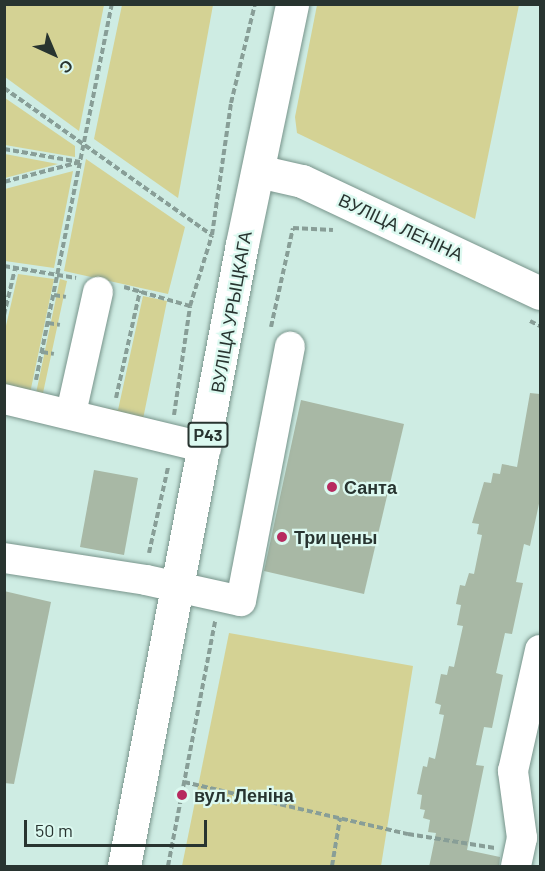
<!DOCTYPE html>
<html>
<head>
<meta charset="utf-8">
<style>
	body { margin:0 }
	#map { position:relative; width:545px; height:871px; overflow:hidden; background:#ceece3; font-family:Barlow,sans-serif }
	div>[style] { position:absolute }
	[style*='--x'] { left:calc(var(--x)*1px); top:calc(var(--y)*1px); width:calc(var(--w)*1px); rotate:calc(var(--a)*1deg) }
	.green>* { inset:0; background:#d4d294 }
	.building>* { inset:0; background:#a8b8a5 }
	.path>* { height:4px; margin-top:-2px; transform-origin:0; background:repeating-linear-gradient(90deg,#889e97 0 6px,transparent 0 9px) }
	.roads { filter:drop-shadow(0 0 2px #78948b) drop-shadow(0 0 2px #78948b) }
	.minor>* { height:30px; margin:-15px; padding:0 15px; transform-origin:15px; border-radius:15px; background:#fff }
	.major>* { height:33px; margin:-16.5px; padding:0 16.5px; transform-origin:16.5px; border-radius:16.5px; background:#fff }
	.dots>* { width:16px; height:16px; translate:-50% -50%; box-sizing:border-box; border:3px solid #dcf9f0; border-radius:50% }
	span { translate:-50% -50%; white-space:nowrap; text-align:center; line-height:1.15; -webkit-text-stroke:4.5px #dcf9f0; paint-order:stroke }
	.shield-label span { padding:2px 4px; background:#dcf9f0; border:2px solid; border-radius:4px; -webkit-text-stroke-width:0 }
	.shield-label { font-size:16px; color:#283430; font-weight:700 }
	.street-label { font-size:18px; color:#283430 }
	.poi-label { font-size:18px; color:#283430; font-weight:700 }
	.left { translate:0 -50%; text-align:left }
	.frame { position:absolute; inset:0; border:6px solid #283430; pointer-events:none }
	.north { position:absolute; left:24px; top:24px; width:60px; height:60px; -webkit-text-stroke:4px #dcf9f0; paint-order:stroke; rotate:136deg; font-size:16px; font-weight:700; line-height:24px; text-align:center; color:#283430 }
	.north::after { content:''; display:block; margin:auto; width:21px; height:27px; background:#283430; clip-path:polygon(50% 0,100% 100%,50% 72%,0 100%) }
	.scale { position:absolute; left:24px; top:820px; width:183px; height:27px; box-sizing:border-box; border:3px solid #283430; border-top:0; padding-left:8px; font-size:18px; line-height:21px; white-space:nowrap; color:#283430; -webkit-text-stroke:4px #dcf9f0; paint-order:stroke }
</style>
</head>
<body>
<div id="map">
	<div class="green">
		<i style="clip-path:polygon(5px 4px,104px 5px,79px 131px,5px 77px)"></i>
		<i style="clip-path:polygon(122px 5px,213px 5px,178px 198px,94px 139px)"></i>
		<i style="clip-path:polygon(317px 5px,519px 5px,475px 219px,297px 133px,295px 117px)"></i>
		<i style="clip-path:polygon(5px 98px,75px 146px,75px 157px,5px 145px)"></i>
		<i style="clip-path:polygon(5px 154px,58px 164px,5px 178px)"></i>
		<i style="clip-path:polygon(86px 159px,185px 227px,168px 294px,64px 271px)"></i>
		<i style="clip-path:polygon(73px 171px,54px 268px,5px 261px,5px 189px)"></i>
		<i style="clip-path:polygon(18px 274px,54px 279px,29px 398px,5px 393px,5px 330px)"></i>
		<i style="clip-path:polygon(60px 279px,67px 281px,43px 393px,35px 398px)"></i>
		<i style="clip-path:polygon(143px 296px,167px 301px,143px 419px,86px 405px,118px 410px)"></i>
		<i style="clip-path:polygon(229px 633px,413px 666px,381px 866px,182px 866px)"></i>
	</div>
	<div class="building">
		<i style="clip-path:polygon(530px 393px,540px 394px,540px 499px,530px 546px,524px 544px,516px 582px,523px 583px,512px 634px,505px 633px,496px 673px,503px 675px,492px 728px,484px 727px,476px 765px,484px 766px,467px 850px,500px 857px,499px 867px,429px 867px,436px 833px,428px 832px,430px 820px,423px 818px,425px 810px,420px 809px,422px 795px,417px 794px,423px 766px,427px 767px,429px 757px,435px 759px,439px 740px,444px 715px,439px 714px,441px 705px,435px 703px,441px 674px,447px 675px,449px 666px,454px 667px,463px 626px,457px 625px,461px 605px,456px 604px,460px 585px,465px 586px,469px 573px,474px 574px,482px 535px,477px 534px,479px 524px,472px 523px,484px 482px,491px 483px,493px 473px,500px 474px,502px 464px,517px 467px)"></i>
		<i style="clip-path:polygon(301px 400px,404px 424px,364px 594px,264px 571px)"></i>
		<i style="clip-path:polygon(94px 470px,138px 478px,124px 555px,80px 547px)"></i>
		<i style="clip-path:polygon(4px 591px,51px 602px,14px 784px,4px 783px)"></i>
	</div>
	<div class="path">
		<i style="--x:4;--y:88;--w:255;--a:35.3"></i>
		<i style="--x:4;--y:149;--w:77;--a:9.7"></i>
		<i style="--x:80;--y:162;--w:79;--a:165.3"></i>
		<i style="--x:4;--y:266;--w:73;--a:9.5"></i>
		<i style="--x:124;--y:287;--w:69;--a:16.1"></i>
		<i style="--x:54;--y:295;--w:12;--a:9"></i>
		<i style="--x:4;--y:315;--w:47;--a:-76.6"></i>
		<i style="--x:530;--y:321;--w:11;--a:27"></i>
		<i style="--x:48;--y:323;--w:12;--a:9"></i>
		<i style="--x:271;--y:327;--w:101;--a:-77.5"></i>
		<i style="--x:293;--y:228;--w:40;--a:2.9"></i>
		<i style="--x:42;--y:352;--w:12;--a:9"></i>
		<i style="--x:36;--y:380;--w:384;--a:-78.6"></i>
		<i style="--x:116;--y:398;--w:110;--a:-77.4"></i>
		<i style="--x:174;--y:415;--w:110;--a:-81.6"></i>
		<i style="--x:190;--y:306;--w:74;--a:-72.8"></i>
		<i style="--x:212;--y:235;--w:133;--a:-81.8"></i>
		<i style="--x:231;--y:103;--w:102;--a:-76.4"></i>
		<i style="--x:149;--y:553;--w:88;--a:-77.5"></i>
		<i style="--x:184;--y:782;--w:230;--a:13.1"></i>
		<i style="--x:408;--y:834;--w:88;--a:9.1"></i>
		<i style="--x:168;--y:866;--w:249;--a:-79.1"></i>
		<i style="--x:332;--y:866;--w:49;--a:-80.5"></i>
	</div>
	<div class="roads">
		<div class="minor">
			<i style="--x:4;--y:399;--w:208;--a:13.6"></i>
			<i style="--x:71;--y:413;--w:124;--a:-77.4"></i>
			<i style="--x:4;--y:558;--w:144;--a:8.8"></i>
			<i style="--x:146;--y:580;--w:97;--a:12.5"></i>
			<i style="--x:241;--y:601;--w:259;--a:-79.1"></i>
			<i style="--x:516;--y:866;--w:29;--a:-78"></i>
			<i style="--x:522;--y:838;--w:68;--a:-97.7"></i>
			<i style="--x:513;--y:771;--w:124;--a:-77.4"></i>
		</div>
		<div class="major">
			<i style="--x:258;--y:171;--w:45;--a:12.8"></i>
			<i style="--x:302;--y:181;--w:263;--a:25.2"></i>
			<i style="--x:124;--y:866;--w:633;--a:-79.26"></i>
			<i style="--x:242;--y:244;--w:245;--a:-78.2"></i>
		</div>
	</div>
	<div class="dots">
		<i style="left:332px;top:487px;background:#b72a5f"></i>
		<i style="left:282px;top:537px;background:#b72a5f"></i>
		<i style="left:182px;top:795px;background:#b72a5f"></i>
	</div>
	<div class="shield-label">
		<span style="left:208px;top:435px">Р43</span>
	</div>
	<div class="street-label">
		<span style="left:401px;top:227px;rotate:25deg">ВУЛІЦА ЛЕНІНА</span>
		<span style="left:231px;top:312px;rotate:-80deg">ВУЛІЦА УРЫЦКАГА</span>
	</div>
	<div class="poi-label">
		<span class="left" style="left:344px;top:487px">Санта</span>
		<span class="left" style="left:294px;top:537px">Три цены</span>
		<span class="left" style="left:194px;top:795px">вул. Леніна</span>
	</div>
	<div class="frame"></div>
	<div class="north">С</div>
	<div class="scale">50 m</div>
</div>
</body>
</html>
